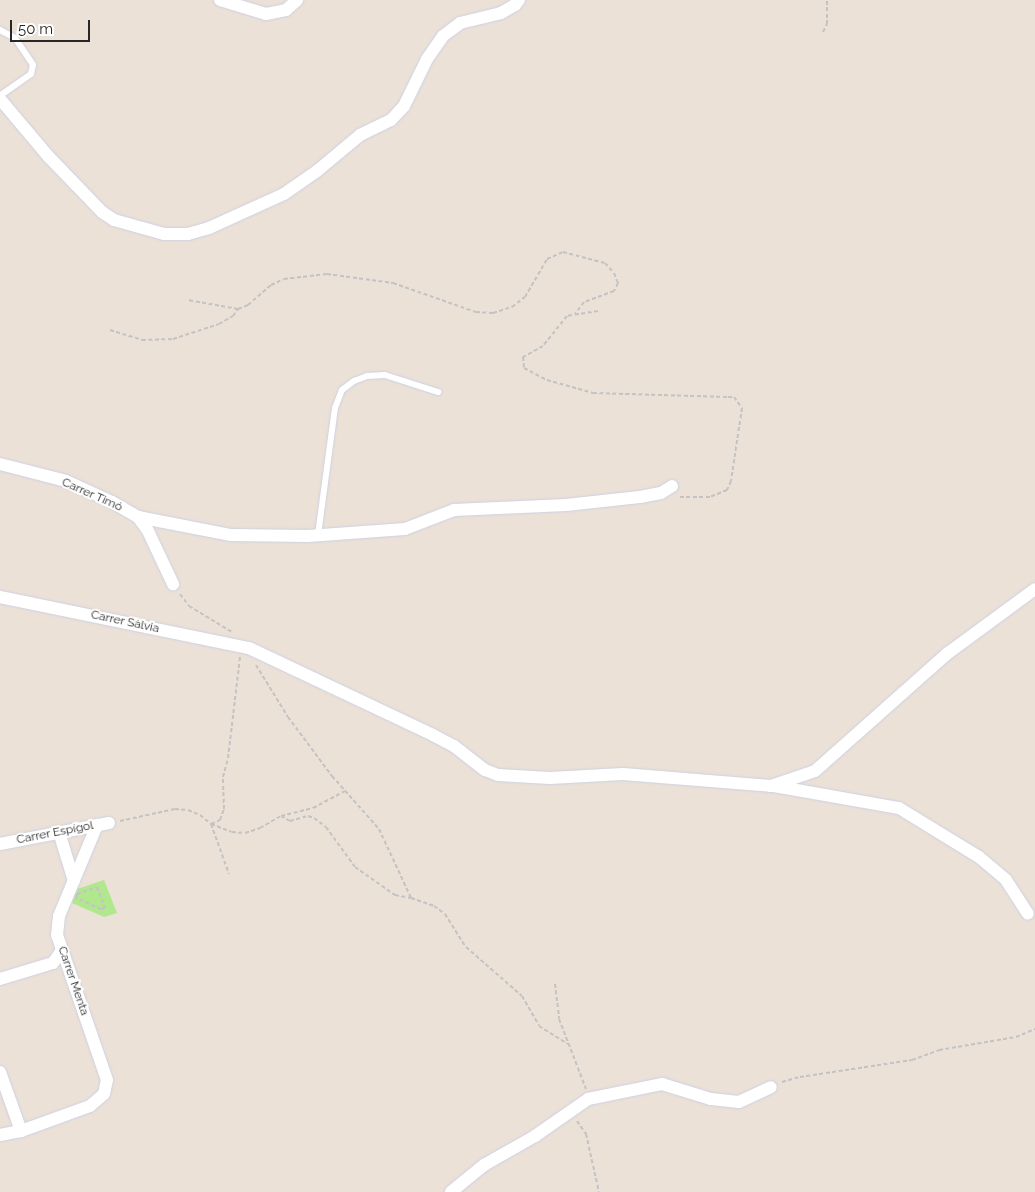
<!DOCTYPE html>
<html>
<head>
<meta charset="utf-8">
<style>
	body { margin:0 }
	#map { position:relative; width:1035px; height:1192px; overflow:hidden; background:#ece1d7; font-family:Raleway,sans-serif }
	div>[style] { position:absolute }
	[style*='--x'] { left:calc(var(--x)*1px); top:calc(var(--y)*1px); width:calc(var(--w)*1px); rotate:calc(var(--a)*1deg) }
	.green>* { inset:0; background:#b1e88d }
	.path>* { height:2px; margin-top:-1px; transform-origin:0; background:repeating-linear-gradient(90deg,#c3c3c3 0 4px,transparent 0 6.5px) }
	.roads { filter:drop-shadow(0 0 1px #ccd1e2) drop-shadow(0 0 1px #ccd1e2) }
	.service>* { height:6px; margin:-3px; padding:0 3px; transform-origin:3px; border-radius:3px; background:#fff }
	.minor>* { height:12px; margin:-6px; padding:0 6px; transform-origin:6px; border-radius:6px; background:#fff }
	span { translate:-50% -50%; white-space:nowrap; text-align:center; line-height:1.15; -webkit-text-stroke:4px #fff; paint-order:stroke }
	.street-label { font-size:12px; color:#272727 }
	.scale { position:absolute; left:10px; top:20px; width:80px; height:22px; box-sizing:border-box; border:2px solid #272727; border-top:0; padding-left:6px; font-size:15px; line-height:18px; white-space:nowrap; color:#272727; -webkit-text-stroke:4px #fff; paint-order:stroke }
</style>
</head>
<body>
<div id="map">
	<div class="green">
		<i style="clip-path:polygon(104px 880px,117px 913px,104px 917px,72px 903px,77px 889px)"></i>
	</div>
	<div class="path">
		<i style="--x:823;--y:32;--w:9;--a:-63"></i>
		<i style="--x:827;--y:24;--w:24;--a:-90"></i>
		<i style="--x:238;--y:309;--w:11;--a:-22"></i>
		<i style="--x:248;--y:305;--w:30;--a:-41"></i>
		<i style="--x:271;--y:285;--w:14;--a:-25"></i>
		<i style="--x:284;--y:279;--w:43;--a:-6.6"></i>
		<i style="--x:327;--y:274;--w:67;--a:7.8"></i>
		<i style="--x:393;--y:283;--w:88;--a:19.3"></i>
		<i style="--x:476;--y:312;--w:17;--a:3"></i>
		<i style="--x:493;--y:313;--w:20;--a:-18"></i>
		<i style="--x:512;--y:307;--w:16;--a:-38"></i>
		<i style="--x:525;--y:297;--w:44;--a:-59.9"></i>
		<i style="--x:547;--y:259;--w:17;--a:-24"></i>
		<i style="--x:563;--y:252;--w:43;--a:14.7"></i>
		<i style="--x:605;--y:263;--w:13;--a:48"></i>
		<i style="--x:614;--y:273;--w:11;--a:68"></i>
		<i style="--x:618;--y:283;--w:9;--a:117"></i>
		<i style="--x:614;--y:291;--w:32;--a:160"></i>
		<i style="--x:584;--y:302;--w:15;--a:127"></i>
		<i style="--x:598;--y:311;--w:31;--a:171"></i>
		<i style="--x:567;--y:316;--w:38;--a:129"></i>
		<i style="--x:543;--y:346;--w:23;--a:151"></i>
		<i style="--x:523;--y:357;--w:11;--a:85"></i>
		<i style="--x:524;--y:368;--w:26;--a:28"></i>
		<i style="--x:547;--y:380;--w:48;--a:15.8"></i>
		<i style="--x:593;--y:393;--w:135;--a:1.7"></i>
		<i style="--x:728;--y:397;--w:6;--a:0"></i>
		<i style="--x:734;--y:397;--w:14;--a:54"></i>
		<i style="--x:742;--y:408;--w:74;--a:98.6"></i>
		<i style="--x:731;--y:481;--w:10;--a:114"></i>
		<i style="--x:727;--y:490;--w:18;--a:158"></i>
		<i style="--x:710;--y:497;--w:32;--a:180"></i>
		<i style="--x:110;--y:330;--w:34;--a:17"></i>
		<i style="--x:142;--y:340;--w:31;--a:-2"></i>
		<i style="--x:173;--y:339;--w:48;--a:-18.1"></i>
		<i style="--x:219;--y:324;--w:16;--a:-30"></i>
		<i style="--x:233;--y:316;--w:9;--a:-54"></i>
		<i style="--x:238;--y:309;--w:51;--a:-169.8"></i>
		<i style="--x:180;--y:594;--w:15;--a:53"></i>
		<i style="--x:189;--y:606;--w:50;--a:31.2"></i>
		<i style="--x:256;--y:665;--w:61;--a:58.4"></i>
		<i style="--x:288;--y:717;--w:74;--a:53.3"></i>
		<i style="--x:332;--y:776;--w:71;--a:48.4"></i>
		<i style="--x:379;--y:829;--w:76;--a:65.1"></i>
		<i style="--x:411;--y:898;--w:24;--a:19"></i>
		<i style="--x:434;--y:906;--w:14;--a:36"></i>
		<i style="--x:445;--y:914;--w:39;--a:58"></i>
		<i style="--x:466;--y:947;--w:74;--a:41.2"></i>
		<i style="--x:522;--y:996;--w:34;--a:60"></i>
		<i style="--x:539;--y:1026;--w:34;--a:32"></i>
		<i style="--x:281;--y:816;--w:10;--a:29"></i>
		<i style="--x:290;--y:821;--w:19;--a:-16"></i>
		<i style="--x:308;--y:816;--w:6;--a:18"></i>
		<i style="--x:314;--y:818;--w:15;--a:37"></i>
		<i style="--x:326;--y:827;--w:49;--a:54.1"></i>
		<i style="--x:355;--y:867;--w:49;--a:35"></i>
		<i style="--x:395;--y:895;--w:16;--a:11"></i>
		<i style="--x:120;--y:821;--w:56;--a:-12.3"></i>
		<i style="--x:175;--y:809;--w:13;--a:4"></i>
		<i style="--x:188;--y:810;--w:13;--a:23"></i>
		<i style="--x:200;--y:815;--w:14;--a:39"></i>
		<i style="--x:211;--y:824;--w:53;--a:70.2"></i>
		<i style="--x:211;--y:824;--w:10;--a:-24"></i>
		<i style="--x:220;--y:820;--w:12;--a:-70"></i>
		<i style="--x:224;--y:809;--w:32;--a:-92"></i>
		<i style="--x:223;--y:777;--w:20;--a:-75"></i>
		<i style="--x:228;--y:758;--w:102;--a:-83.2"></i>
		<i style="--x:211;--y:824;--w:22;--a:21"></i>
		<i style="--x:232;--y:832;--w:13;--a:4"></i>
		<i style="--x:245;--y:833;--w:16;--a:-18"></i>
		<i style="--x:260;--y:828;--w:24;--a:-30"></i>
		<i style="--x:281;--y:816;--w:33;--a:-14"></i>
		<i style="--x:313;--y:808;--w:36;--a:-28"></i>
		<i style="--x:97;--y:887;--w:22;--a:69"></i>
		<i style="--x:105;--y:908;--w:4;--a:166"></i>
		<i style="--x:101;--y:909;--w:27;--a:-156"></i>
		<i style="--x:76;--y:898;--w:4;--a:-76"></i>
		<i style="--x:77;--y:894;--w:21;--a:-19"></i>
		<i style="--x:555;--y:984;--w:35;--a:83"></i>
		<i style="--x:559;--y:1019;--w:75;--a:68.9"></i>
		<i style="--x:782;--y:1082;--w:19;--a:-16"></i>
		<i style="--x:800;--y:1077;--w:113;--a:-8.6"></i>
		<i style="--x:912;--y:1060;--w:29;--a:-20"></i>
		<i style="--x:939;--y:1050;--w:78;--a:-9.6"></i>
		<i style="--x:1016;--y:1037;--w:21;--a:-23"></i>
		<i style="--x:577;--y:1121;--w:16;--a:55"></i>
		<i style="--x:586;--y:1134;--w:59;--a:77.4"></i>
	</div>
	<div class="roads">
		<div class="service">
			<i style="--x:0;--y:30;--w:17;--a:28"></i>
			<i style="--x:15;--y:38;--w:32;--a:56"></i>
			<i style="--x:33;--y:65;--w:9;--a:103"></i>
			<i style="--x:31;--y:74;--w:38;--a:145"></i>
			<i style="--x:318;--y:535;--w:128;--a:-82.4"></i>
			<i style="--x:335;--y:408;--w:19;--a:-69"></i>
			<i style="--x:342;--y:390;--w:15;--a:-37"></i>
			<i style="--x:354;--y:381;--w:14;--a:-21"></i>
			<i style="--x:367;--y:376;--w:18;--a:-3"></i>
			<i style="--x:385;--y:375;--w:56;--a:17.8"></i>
		</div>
		<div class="minor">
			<i style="--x:220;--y:0;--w:48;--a:16.9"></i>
			<i style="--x:266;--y:14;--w:20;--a:-11"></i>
			<i style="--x:286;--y:10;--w:15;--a:-42"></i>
			<i style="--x:0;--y:99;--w:75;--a:49.9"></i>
			<i style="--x:48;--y:156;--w:78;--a:46"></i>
			<i style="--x:102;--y:212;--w:14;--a:34"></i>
			<i style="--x:114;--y:220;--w:52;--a:15.6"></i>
			<i style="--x:164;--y:234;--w:24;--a:0"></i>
			<i style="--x:188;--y:234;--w:22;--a:-16"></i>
			<i style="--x:209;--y:228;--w:82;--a:-24.4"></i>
			<i style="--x:284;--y:194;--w:40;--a:-34.9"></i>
			<i style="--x:317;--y:171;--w:56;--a:-39.9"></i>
			<i style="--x:360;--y:135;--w:34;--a:-26"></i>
			<i style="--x:391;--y:120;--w:19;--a:-47"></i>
			<i style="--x:404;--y:106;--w:52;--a:-63.9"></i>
			<i style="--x:427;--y:59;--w:28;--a:-55"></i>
			<i style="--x:443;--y:36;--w:21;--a:-37"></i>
			<i style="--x:460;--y:23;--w:42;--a:-13.7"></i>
			<i style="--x:501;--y:13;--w:16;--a:-30"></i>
			<i style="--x:515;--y:5;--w:6;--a:-51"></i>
			<i style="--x:0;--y:464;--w:68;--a:14.4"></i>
			<i style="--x:66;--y:481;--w:51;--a:24.5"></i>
			<i style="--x:112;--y:502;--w:30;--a:30"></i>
			<i style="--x:138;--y:517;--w:17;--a:54"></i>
			<i style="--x:148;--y:531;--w:59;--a:64.7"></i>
			<i style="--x:138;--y:517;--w:95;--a:11"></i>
			<i style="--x:231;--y:535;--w:77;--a:0.7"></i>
			<i style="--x:308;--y:536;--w:97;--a:-4.1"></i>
			<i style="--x:405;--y:529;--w:53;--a:-21.2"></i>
			<i style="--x:454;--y:510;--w:112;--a:-2.6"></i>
			<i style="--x:566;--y:505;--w:74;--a:-6.2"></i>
			<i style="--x:640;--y:497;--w:21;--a:-11"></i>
			<i style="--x:661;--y:493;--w:13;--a:-32"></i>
			<i style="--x:0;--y:597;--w:254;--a:11.6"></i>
			<i style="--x:249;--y:648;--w:204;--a:25.3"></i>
			<i style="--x:433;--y:735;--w:24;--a:28"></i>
			<i style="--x:454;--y:746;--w:39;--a:38"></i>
			<i style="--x:485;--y:770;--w:14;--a:21"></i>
			<i style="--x:498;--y:775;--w:52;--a:3.3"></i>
			<i style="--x:550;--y:778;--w:73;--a:-3.1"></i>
			<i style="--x:623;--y:774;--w:148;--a:4.6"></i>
			<i style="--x:771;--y:786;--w:46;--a:-18.8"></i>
			<i style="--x:815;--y:771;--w:178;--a:-41.6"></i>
			<i style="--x:948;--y:653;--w:108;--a:-36.3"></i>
			<i style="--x:774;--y:786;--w:127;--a:10"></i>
			<i style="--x:899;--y:808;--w:94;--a:31.5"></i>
			<i style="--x:979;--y:857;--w:35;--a:40"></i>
			<i style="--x:1006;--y:880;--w:40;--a:57.1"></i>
			<i style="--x:59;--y:832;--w:51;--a:73"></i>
			<i style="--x:0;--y:844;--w:111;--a:-10.9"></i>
			<i style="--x:0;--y:979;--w:55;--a:-16.8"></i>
			<i style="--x:53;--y:963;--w:16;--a:-55"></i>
			<i style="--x:0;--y:1072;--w:63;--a:70.4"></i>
			<i style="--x:0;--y:1135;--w:21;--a:-11"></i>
			<i style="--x:21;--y:1131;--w:73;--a:-19.9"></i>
			<i style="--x:90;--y:1106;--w:18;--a:-41"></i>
			<i style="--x:104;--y:1094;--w:14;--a:-78"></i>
			<i style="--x:107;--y:1080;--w:153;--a:-109"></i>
			<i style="--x:57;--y:935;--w:19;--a:-84"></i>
			<i style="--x:59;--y:916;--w:99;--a:-67.3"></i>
			<i style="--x:451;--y:1192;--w:43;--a:-39.3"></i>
			<i style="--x:484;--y:1165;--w:59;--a:-29.6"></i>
			<i style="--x:535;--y:1136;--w:65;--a:-34.9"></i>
			<i style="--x:588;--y:1099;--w:76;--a:-11.5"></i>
			<i style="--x:662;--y:1084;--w:51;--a:17"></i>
			<i style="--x:711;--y:1099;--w:28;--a:6"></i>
			<i style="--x:739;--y:1102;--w:35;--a:-25"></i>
		</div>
	</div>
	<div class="street-label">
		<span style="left:92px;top:495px;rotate:24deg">Carrer Timó</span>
		<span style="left:125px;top:622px;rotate:12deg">Carrer Sàlvia</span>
		<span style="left:55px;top:833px;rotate:-11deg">Carrer Espígol</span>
		<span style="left:73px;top:981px;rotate:71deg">Carrer Menta</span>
	</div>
	<div class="scale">50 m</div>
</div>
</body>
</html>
